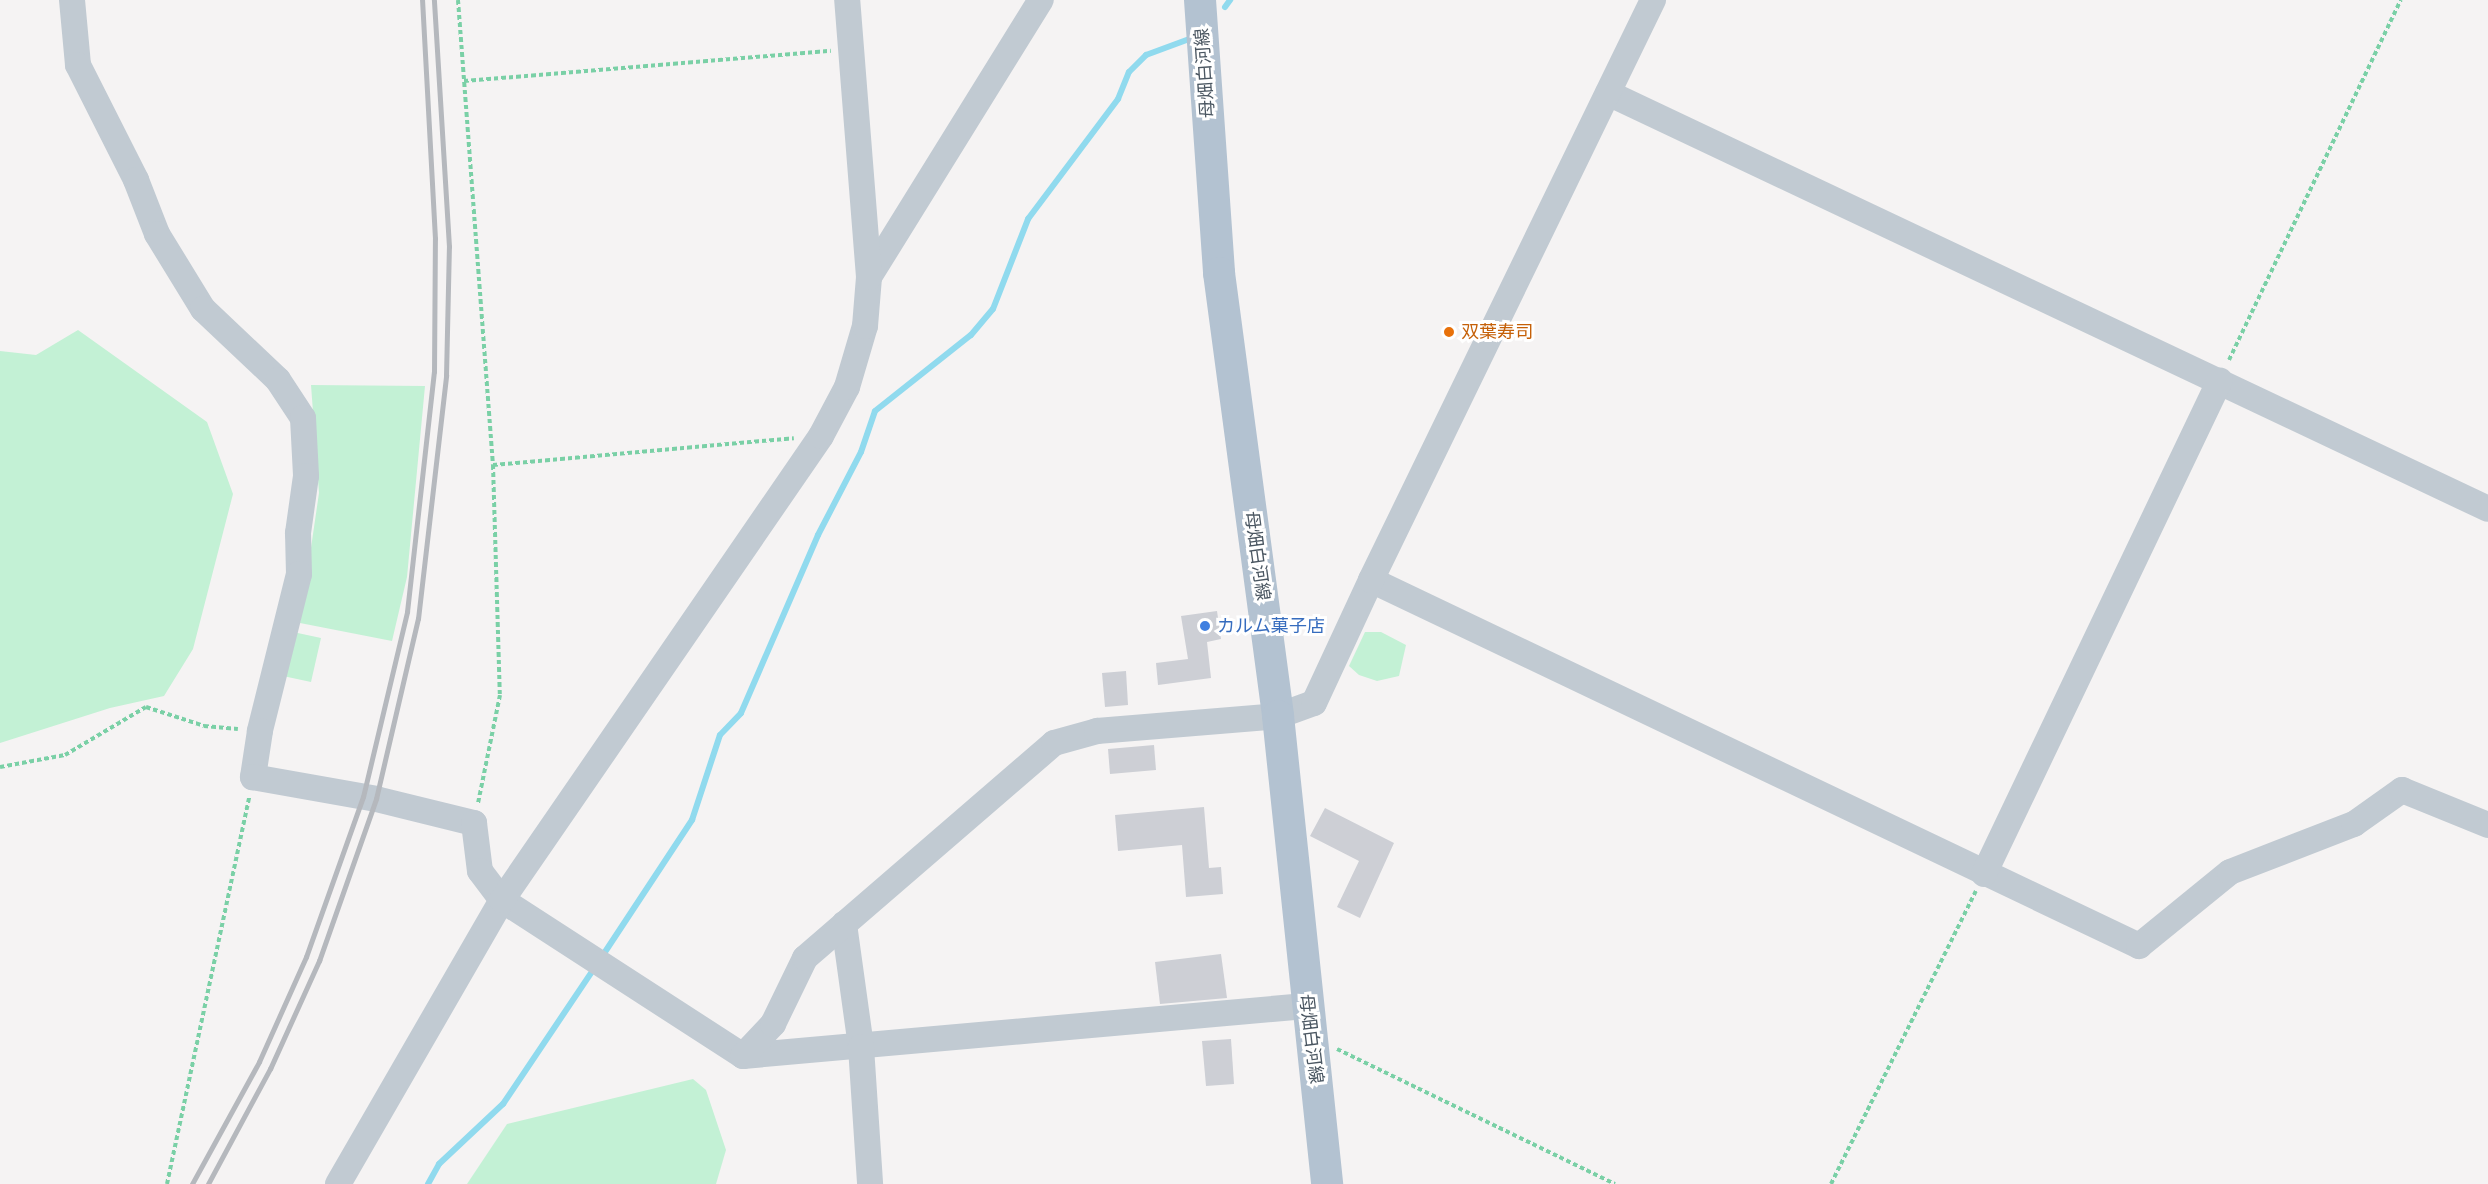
<!DOCTYPE html>
<html>
<head>
<meta charset="utf-8">
<style>
	body { margin:0 }
	#map { position:relative; width:2488px; height:1184px; overflow:hidden; background:#f5f3f3; font-family:"DejaVu Sans","Noto Sans JP",sans-serif }
	div>[style] { position:absolute }
	[style*='--x'] { left:calc(var(--x)*1px); top:calc(var(--y)*1px); width:calc(var(--w)*1px); rotate:calc(var(--a)*1deg) }
	.green>* { inset:0; background:#c3f1d5 }
	.stream>* { height:6px; margin:-3px; padding:0 3px; transform-origin:3px; border-radius:3px; background:#90daee }
	.building>* { inset:0; background:#cdcfd5 }
	.path>* { height:4px; margin-top:-2px; transform-origin:0; background:repeating-linear-gradient(90deg,#7ad0a6 0 4.5px,transparent 0 7.5px) }
	.minor>* { height:26px; margin:-13px; padding:0 13px; transform-origin:13px; border-radius:13px; background:#c1cad2 }
	.major>* { height:32px; margin:-16px; padding:0 16px; transform-origin:16px; border-radius:16px; background:#b3c2d1 }
	.rail>* { height:4.5px; margin:-2.25px; padding:0 2.25px; transform-origin:2.25px; border-radius:2.25px; background:#b5b8bd }
	.dots>* { width:16px; height:16px; translate:-50% -50%; box-sizing:border-box; border:3px solid #fff; border-radius:50% }
	span { translate:-50% -50%; white-space:nowrap; text-align:center; line-height:1.15; -webkit-text-stroke:6px #fff; paint-order:stroke }
	.street-label { font-size:18px; color:#4a5661 }
	.food-label { font-size:18px; color:#c56008 }
	.left { translate:0 -50%; text-align:left }
	.shop-label { font-size:18px; color:#366cbe }
</style>
</head>
<body>
<div id="map">
	<div class="green">
		<i style="clip-path:polygon(78px 330px,207px 422px,233px 494px,193px 649px,164px 696px,110px 708px,0 743px,0 351px,36px 355px)"></i>
		<i style="clip-path:polygon(311px 385px,425px 386px,407px 577px,392px 641px,300px 623px,319px 493px)"></i>
		<i style="clip-path:polygon(293px 632px,321px 638px,311px 682px,283px 676px)"></i>
		<i style="clip-path:polygon(1365px 632px,1381px 632px,1406px 645px,1399px 676px,1377px 681px,1359px 675px,1349px 666px)"></i>
		<i style="clip-path:polygon(693px 1079px,706px 1090px,726px 1150px,716px 1184px,467px 1184px,507px 1124px)"></i>
	</div>
	<div class="stream">
		<i style="--x:1225;--y:7;--w:9;--a:-54"></i>
		<i style="--x:603;--y:955;--w:162;--a:-56.6"></i>
		<i style="--x:692;--y:820;--w:89;--a:-71.8"></i>
		<i style="--x:720;--y:735;--w:30;--a:-46"></i>
		<i style="--x:741;--y:713;--w:194;--a:-66.6"></i>
		<i style="--x:818;--y:535;--w:93;--a:-62.6"></i>
		<i style="--x:861;--y:452;--w:43;--a:-71.1"></i>
		<i style="--x:875;--y:411;--w:122;--a:-38.4"></i>
		<i style="--x:971;--y:335;--w:34;--a:-50"></i>
		<i style="--x:993;--y:309;--w:97;--a:-68.7"></i>
		<i style="--x:1028;--y:219;--w:150;--a:-53.1"></i>
		<i style="--x:1118;--y:99;--w:29;--a:-68"></i>
		<i style="--x:1129;--y:72;--w:24;--a:-45"></i>
		<i style="--x:1146;--y:55;--w:49;--a:-20.3"></i>
		<i style="--x:428;--y:1184;--w:23;--a:-61"></i>
		<i style="--x:439;--y:1164;--w:88;--a:-43.2"></i>
		<i style="--x:503;--y:1104;--w:161;--a:-56.1"></i>
	</div>
	<div class="building">
		<i style="clip-path:polygon(1217px 611px,1221px 639px,1207px 642px,1211px 678px,1158px 685px,1156px 663px,1188px 659px,1181px 616px)"></i>
		<i style="clip-path:polygon(1126px 671px,1128px 705px,1105px 707px,1102px 673px)"></i>
		<i style="clip-path:polygon(1154px 745px,1156px 770px,1110px 774px,1108px 749px)"></i>
		<i style="clip-path:polygon(1204px 807px,1209px 868px,1221px 867px,1223px 894px,1186px 897px,1182px 845px,1118px 851px,1115px 815px)"></i>
		<i style="clip-path:polygon(1325px 808px,1394px 843px,1360px 918px,1337px 907px,1359px 861px,1310px 836px)"></i>
		<i style="clip-path:polygon(1221px 954px,1227px 998px,1160px 1004px,1155px 962px)"></i>
		<i style="clip-path:polygon(1231px 1039px,1234px 1084px,1206px 1086px,1202px 1041px)"></i>
	</div>
	<div class="path">
		<i style="--x:458;--y:0;--w:466;--a:85.7"></i>
		<i style="--x:493;--y:465;--w:230;--a:88.3"></i>
		<i style="--x:500;--y:695;--w:110;--a:101.5"></i>
		<i style="--x:464;--y:81;--w:368;--a:-4.7"></i>
		<i style="--x:2229;--y:360;--w:399;--a:-64.5"></i>
		<i style="--x:493;--y:465;--w:302;--a:-5.1"></i>
		<i style="--x:0;--y:767;--w:66;--a:-10.5"></i>
		<i style="--x:65;--y:755;--w:94;--a:-30.7"></i>
		<i style="--x:146;--y:707;--w:61;--a:18.1"></i>
		<i style="--x:204;--y:726;--w:34;--a:5"></i>
		<i style="--x:1337;--y:1049;--w:309;--a:25.9"></i>
		<i style="--x:167;--y:1184;--w:396;--a:-78"></i>
		<i style="--x:1831;--y:1184;--w:327;--a:-63.7"></i>
	</div>
	<div class="minor">
		<i style="--x:72;--y:0;--w:65;--a:84.7"></i>
		<i style="--x:78;--y:65;--w:129;--a:63.2"></i>
		<i style="--x:136;--y:180;--w:58;--a:68.7"></i>
		<i style="--x:157;--y:234;--w:88;--a:58.5"></i>
		<i style="--x:203;--y:309;--w:103;--a:43.4"></i>
		<i style="--x:278;--y:380;--w:45;--a:56.7"></i>
		<i style="--x:303;--y:418;--w:58;--a:87"></i>
		<i style="--x:306;--y:476;--w:58;--a:98"></i>
		<i style="--x:298;--y:533;--w:41;--a:88.6"></i>
		<i style="--x:299;--y:574;--w:162;--a:104"></i>
		<i style="--x:260;--y:731;--w:47;--a:98.7"></i>
		<i style="--x:253;--y:777;--w:125;--a:10.1"></i>
		<i style="--x:376;--y:799;--w:101;--a:13.8"></i>
		<i style="--x:474;--y:823;--w:48;--a:82.9"></i>
		<i style="--x:480;--y:871;--w:36;--a:53"></i>
		<i style="--x:502;--y:900;--w:287;--a:32.9"></i>
		<i style="--x:743;--y:1056;--w:565;--a:-5.08"></i>
		<i style="--x:1608;--y:93;--w:973;--a:25.3"></i>
		<i style="--x:869;--y:277;--w:326;--a:-58.2"></i>
		<i style="--x:1371;--y:580;--w:851;--a:25.48"></i>
		<i style="--x:2139;--y:946;--w:117;--a:-39.1"></i>
		<i style="--x:2230;--y:872;--w:133;--a:-21.2"></i>
		<i style="--x:2354;--y:824;--w:59;--a:-35.3"></i>
		<i style="--x:2402;--y:790;--w:93;--a:22.1"></i>
		<i style="--x:1984;--y:874;--w:547;--a:-64.46"></i>
		<i style="--x:844;--y:924;--w:124;--a:82.1"></i>
		<i style="--x:861;--y:1047;--w:137;--a:86.2"></i>
		<i style="--x:743;--y:1056;--w:44;--a:-46.8"></i>
		<i style="--x:773;--y:1024;--w:73;--a:-64.1"></i>
		<i style="--x:805;--y:958;--w:329;--a:-40.8"></i>
		<i style="--x:1054;--y:743;--w:45;--a:-15.6"></i>
		<i style="--x:1097;--y:731;--w:182;--a:-4.7"></i>
		<i style="--x:1278;--y:716;--w:38;--a:-20"></i>
		<i style="--x:1314;--y:703;--w:136;--a:-65.1"></i>
		<i style="--x:1371;--y:580;--w:645;--a:-64.07"></i>
		<i style="--x:338;--y:1184;--w:328;--a:-60"></i>
		<i style="--x:502;--y:900;--w:563;--a:-55.49"></i>
		<i style="--x:821;--y:436;--w:55;--a:-62"></i>
		<i style="--x:847;--y:387;--w:64;--a:-73.6"></i>
		<i style="--x:865;--y:326;--w:49;--a:-85.3"></i>
		<i style="--x:869;--y:277;--w:278;--a:-94.5"></i>
	</div>
	<div class="major">
		<i style="--x:1200;--y:0;--w:274;--a:86"></i>
		<i style="--x:1219;--y:273;--w:447;--a:82.4"></i>
		<i style="--x:1278;--y:716;--w:471;--a:84"></i>
	</div>
	<div class="rail">
		<i style="--x:192;--y:1184;--w:139;--a:-61.2"></i>
		<i style="--x:259;--y:1062;--w:115;--a:-65.9"></i>
		<i style="--x:306;--y:957;--w:170;--a:-70.4"></i>
		<i style="--x:363;--y:797;--w:190;--a:-76.6"></i>
		<i style="--x:407;--y:612;--w:242;--a:-83.6"></i>
		<i style="--x:434;--y:372;--w:133;--a:-89.6"></i>
		<i style="--x:435;--y:239;--w:239;--a:-93.1"></i>
		<i style="--x:208;--y:1184;--w:131;--a:-61.7"></i>
		<i style="--x:270;--y:1069;--w:119;--a:-65.6"></i>
		<i style="--x:319;--y:961;--w:172;--a:-70.6"></i>
		<i style="--x:376;--y:799;--w:185;--a:-76.9"></i>
		<i style="--x:418;--y:619;--w:245;--a:-83.4"></i>
		<i style="--x:446;--y:376;--w:129;--a:-88.7"></i>
		<i style="--x:449;--y:247;--w:247;--a:-93.5"></i>
	</div>
	<div class="dots">
		<i style="left:1449px;top:332px;background:#e8710a"></i>
		<i style="left:1205px;top:626px;background:#3f7fe0"></i>
	</div>
	<div class="street-label">
		<span style="left:1205px;top:73px;rotate:-94deg">母畑白河線</span>
		<span style="left:1257px;top:556px;rotate:82deg">母畑白河線</span>
		<span style="left:1311px;top:1039px;rotate:83deg">母畑白河線</span>
	</div>
	<div class="food-label">
		<span class="left" style="left:1461px;top:332px">双葉寿司</span>
	</div>
	<div class="shop-label">
		<span class="left" style="left:1217px;top:626px">カルム菓子店</span>
	</div>
</div>
</body>
</html>
